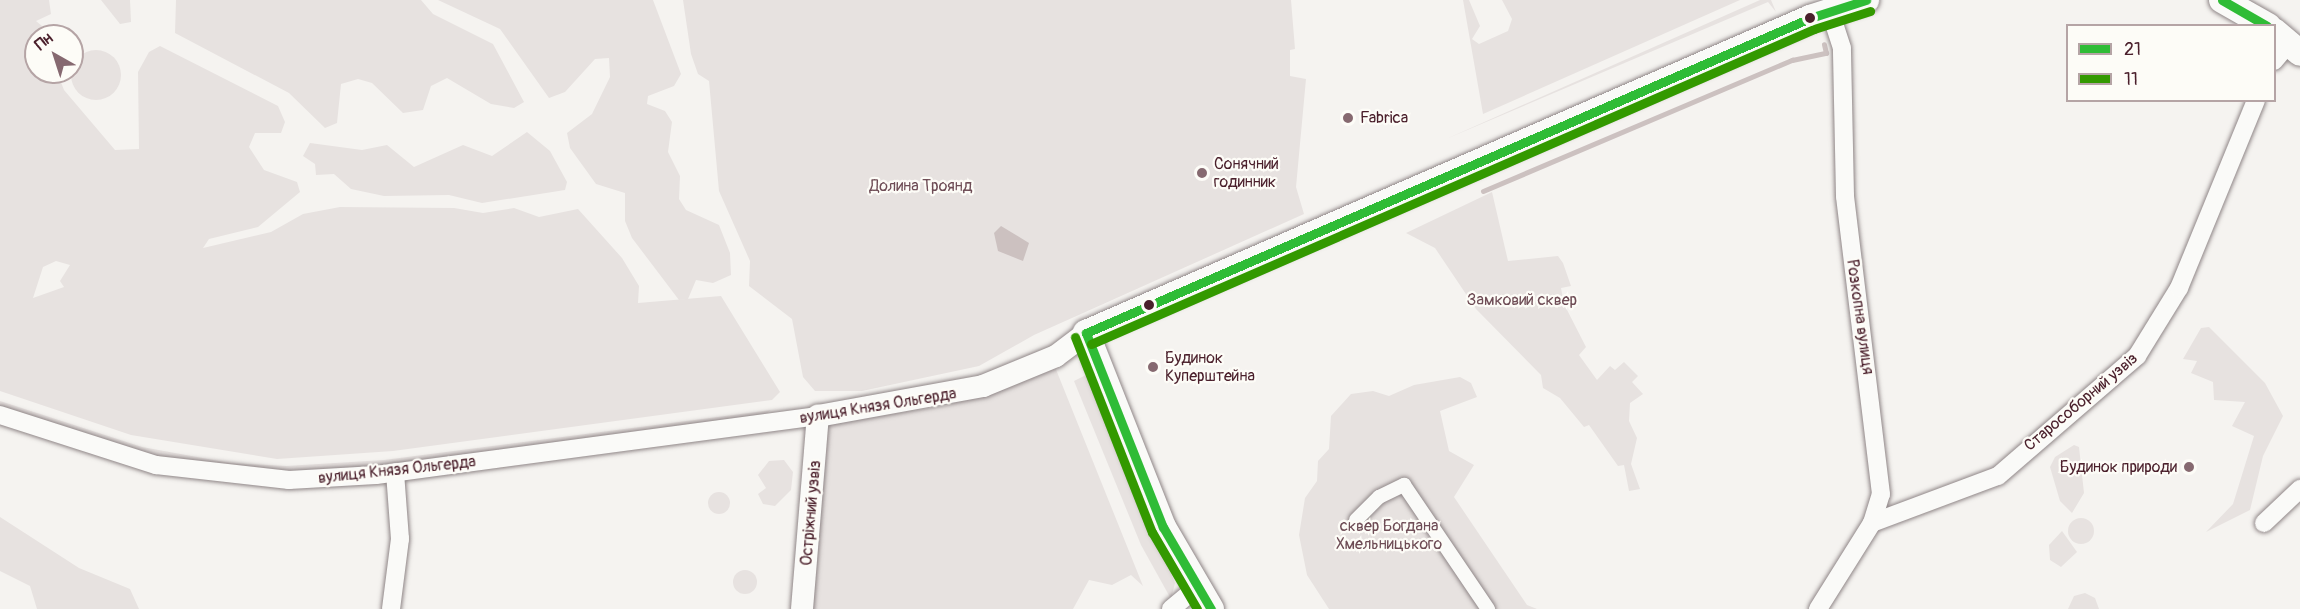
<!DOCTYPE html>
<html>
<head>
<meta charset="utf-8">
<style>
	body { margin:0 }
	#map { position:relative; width:2300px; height:609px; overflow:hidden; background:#f5f3f0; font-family:Pangolin,sans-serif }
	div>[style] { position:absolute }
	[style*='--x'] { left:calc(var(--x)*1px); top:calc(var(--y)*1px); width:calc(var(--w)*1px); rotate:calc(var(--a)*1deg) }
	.green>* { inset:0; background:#e7e2e0 }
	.round { border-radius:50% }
	.water>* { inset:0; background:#ccc1c0 }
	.stream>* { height:5px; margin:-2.5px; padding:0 2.5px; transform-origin:2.5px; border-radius:2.5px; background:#ccc1c0 }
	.roads { filter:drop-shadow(0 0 2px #8f8687) drop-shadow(0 0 2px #8f8687) }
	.pedestrian>* { height:14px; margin:-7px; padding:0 7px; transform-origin:7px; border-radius:7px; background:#fafaf8 }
	.minor>* { height:18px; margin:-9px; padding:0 9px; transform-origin:9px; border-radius:9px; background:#fafaf8 }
	.tertiary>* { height:22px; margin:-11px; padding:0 11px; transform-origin:11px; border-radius:11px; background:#fafaf8 }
	.secondary>* { height:26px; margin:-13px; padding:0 13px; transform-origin:13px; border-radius:13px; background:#fafaf8 }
	.bus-1>* { height:9px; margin:-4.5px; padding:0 4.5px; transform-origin:4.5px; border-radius:4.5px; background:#2fbc36 }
	.bus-2>* { height:9px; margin:-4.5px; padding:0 4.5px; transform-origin:4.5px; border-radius:4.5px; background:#390 }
	.dots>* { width:16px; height:16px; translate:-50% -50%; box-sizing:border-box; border:3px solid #fdfcf7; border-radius:50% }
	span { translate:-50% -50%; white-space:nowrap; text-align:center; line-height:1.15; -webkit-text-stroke:4.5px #fdfcf7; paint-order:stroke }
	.poi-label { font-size:16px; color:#4a1f2b }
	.left { translate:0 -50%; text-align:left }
	.right { translate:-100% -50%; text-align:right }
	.park-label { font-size:16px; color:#6e4c55 }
	.street-label { font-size:16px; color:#4a1f2b }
	.legend { position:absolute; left:2066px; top:24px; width:210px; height:78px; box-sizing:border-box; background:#fdfcf7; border:2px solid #b5a4a5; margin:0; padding:8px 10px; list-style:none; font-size:18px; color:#4a1f2b }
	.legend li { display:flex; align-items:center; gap:12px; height:30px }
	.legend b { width:30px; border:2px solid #b5a4a5 }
	.north { position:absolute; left:24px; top:24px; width:60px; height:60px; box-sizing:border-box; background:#fdfcf7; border:2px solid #b5a4a5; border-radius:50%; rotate:321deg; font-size:16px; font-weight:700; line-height:24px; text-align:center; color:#4a1f2b }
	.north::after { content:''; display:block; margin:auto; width:21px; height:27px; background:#866970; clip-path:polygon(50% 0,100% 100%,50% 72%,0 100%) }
</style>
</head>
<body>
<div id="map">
	<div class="green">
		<i style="clip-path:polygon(evenodd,0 0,49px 0,51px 14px,36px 21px,54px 36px,36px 36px,36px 72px,57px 72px,64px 90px,115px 150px,139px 149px,138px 72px,149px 52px,160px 46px,278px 106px,285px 122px,281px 133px,255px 133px,249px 147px,264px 170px,297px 182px,300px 192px,258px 227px,209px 239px,203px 248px,271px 232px,303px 214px,340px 207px,454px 208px,483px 213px,514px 208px,539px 217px,578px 209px,622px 258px,639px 286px,638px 303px,721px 296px,780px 392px,772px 400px,393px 451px,277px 459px,131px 435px,0 391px,0 0,56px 261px,70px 265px,60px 281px,64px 287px,33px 298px,43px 267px,56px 261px)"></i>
		<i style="clip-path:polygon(101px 0,130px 0,131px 22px,120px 24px)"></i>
		<i style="clip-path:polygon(176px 0,421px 0,433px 14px,493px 44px,524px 102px,514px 108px,491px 104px,447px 78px,431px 86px,423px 110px,403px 113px,372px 83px,358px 79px,341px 84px,337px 123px,325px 128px,289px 93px,175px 33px)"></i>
		<i style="clip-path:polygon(438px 0,653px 0,681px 74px,674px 86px,648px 96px,647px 104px,665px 111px,672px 122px,668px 152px,680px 176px,679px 199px,686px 210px,719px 225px,730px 253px,731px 275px,713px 283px,696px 280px,688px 299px,679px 300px,632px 238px,625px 221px,625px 193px,596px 184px,570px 148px,567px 133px,592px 114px,610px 77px,609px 58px,595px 59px,565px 92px,549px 98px,500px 29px)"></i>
		<i style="clip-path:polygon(683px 0,1291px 0,1295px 49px,1290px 50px,1290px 76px,1306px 79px,1296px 187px,1304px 214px,1034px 335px,979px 366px,862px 391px,815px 391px,803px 377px,792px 319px,749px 286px,750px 261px,719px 191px,709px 81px,698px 74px,691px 54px)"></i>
		<i style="clip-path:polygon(1463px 0,1469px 0,1480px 26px,1472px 39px,1479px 44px,1508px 31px,1512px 19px,1502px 0,1740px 0,1483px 114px)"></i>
		<i style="clip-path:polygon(1760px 0,1771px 0,1776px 12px,1768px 2px,1446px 139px)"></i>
		<i class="round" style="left:71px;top:50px;width:50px;height:50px"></i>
		<i style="clip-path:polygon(527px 132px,550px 151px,567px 182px,565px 190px,482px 203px,449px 195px,384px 196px,351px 189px,334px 174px,316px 175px,315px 164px,303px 156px,310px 143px,362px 150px,387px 145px,414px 167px,463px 145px,492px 156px)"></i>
		<i style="clip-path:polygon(1492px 192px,1508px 261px,1558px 256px,1563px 263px,1571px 286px,1561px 288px,1564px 304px,1586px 347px,1579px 355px,1597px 380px,1610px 366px,1615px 370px,1624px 362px,1638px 376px,1632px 382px,1643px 394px,1630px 403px,1629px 421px,1637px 438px,1631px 464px,1640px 489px,1629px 491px,1624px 465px,1618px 466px,1589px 425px,1584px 427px,1560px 398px,1543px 388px,1541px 375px,1476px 309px,1435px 248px,1406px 233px)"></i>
		<i style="clip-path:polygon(2209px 327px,2265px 383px,2283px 416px,2263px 456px,2250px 510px,2206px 532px,2233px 504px,2254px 436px,2232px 426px,2245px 402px,2214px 400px,2213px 382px,2191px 373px,2197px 361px,2183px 359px,2201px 328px)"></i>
		<i style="clip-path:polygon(1055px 367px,1143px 586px,1131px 575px,1112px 585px,1089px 580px,1073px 609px,809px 609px,825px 424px,946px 406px)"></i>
		<i style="clip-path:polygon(1088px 374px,1175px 583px,1171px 599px,1141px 545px,1074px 381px)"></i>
		<i style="clip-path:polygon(1460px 377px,1471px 383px,1477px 397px,1440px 411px,1449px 451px,1474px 465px,1454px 497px,1527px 605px,1537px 609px,1329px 609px,1307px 575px,1299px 535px,1305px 498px,1317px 481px,1318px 461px,1329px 449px,1331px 416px,1351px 394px,1373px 391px,1389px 396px,1414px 385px)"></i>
		<i style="clip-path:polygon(0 401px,142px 447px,230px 463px,286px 466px,384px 460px,771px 410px,764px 416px,339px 471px,259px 472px,179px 462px,115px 446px,0 406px)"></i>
		<i style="clip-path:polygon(2074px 445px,2079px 447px,2084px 493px,2072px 513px,2060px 501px,2050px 467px,2055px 457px)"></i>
		<i style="clip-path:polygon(784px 460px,793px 472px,791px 490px,775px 506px,763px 504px,758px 494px,766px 488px,758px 475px,769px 461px)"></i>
		<i class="round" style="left:708px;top:492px;width:22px;height:22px"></i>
		<i style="clip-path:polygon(0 517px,79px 568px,130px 589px,139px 609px,37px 609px,30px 586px,0 571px)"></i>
		<i class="round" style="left:2068px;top:518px;width:26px;height:26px"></i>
		<i style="clip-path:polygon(2062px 531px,2077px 552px,2061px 567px,2050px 560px,2049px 545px)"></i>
		<i class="round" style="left:733px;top:570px;width:24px;height:24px"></i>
		<i style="clip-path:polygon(2085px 593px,2095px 598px,2099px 609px,2068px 609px,2074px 596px)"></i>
	</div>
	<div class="water">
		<i style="clip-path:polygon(1001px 226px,1029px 243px,1023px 261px,998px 251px,994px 233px)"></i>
	</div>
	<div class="stream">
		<i style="--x:1483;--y:191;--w:336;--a:-23"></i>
		<i style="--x:1792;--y:60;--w:35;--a:-12"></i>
		<i style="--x:1826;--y:53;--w:9;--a:-103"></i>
	</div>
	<div class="roads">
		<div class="pedestrian">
			<i style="--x:1356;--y:520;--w:33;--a:-45"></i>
			<i style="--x:1379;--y:497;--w:28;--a:-26"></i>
			<i style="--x:1404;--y:485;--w:150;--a:55.9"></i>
		</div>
		<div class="minor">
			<i style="--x:2274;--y:61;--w:23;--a:-50"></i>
			<i style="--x:0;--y:415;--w:164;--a:17.8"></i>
			<i style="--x:156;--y:465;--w:134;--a:6.4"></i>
			<i style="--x:289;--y:480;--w:87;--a:-3.3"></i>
			<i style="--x:376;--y:475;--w:446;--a:-7.6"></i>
			<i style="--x:1872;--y:523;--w:134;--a:-20.5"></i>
			<i style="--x:1998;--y:476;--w:184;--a:-40.8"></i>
			<i style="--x:2137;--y:356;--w:80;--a:-58.3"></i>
			<i style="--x:2179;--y:288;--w:203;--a:-67.7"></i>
			<i style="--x:2264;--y:523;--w:50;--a:-43.4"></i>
			<i style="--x:391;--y:609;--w:71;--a:-82.7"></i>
			<i style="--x:400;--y:539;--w:67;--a:-94.3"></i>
			<i style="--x:1171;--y:609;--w:33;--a:-40"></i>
			<i style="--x:1818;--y:609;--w:102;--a:-57.9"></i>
			<i style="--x:1872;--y:523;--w:30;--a:-73"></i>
			<i style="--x:1881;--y:494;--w:300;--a:-96.9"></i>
			<i style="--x:1845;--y:196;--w:148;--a:-91.2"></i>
			<i style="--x:1842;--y:48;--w:40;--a:-108"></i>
		</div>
		<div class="tertiary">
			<i style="--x:802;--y:609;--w:194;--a:-85.3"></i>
			<i style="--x:818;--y:416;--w:168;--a:-10.3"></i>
			<i style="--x:983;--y:386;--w:79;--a:-22.3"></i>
			<i style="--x:1056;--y:356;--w:38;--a:-37"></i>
		</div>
		<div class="secondary">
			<i style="--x:2222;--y:0;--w:53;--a:29.5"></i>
			<i style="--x:2274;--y:31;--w:34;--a:40"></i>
			<i style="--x:1211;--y:609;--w:95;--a:-120.3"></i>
			<i style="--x:1163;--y:527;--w:209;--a:-111.6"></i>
			<i style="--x:1086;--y:333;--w:790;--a:-23.51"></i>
			<i style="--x:1810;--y:18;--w:59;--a:-17.8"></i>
		</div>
	</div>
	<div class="bus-1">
		<i style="--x:2222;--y:0;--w:52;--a:30"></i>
		<i style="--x:1086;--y:333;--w:790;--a:-23.51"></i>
		<i style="--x:1810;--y:18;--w:59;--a:-17.8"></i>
		<i style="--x:1086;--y:333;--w:209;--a:68.4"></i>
		<i style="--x:1163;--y:527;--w:95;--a:59.7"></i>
	</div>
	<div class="bus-2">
		<i style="--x:1075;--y:337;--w:210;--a:68.5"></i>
		<i style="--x:1152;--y:532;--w:89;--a:59.7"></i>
		<i style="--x:1091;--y:344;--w:789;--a:-23.54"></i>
		<i style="--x:1814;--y:29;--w:59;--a:-17.8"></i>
	</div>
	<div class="dots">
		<i style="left:1810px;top:18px;background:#4a1f2b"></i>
		<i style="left:1348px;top:118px;background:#866970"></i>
		<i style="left:1202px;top:173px;background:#866970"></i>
		<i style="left:1149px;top:305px;background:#4a1f2b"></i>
		<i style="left:1153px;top:367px;background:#866970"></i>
		<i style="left:2189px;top:467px;background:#866970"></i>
	</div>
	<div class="poi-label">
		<span class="left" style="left:1360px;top:118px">Fabrica</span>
		<span class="left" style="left:1214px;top:173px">Сонячний<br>годинник</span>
		<span class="left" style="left:1165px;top:367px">Будинок<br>Куперштейна</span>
		<span class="right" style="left:2177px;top:467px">Будинок природи</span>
	</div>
	<div class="park-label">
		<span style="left:921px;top:186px">Долина Троянд</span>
		<span style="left:1522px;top:300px">Замковий сквер</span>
		<span style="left:1389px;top:535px">сквер Богдана<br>Хмельницького</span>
	</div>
	<div class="street-label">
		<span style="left:1860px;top:317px;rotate:82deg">Розкопна вулиця</span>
		<span style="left:2081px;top:402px;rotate:-40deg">Старособорний узвіз</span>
		<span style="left:878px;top:406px;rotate:-9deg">вулиця Князя Ольгерда</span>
		<span style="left:397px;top:470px;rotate:-6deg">вулиця Князя Ольгерда</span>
		<span style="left:811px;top:513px;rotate:-85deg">Остріжний узвіз</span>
	</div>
	<ul class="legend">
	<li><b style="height:8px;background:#2fbc36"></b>21</li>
	<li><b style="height:8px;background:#390"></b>11</li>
	</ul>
	<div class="north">Пн</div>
</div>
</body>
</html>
